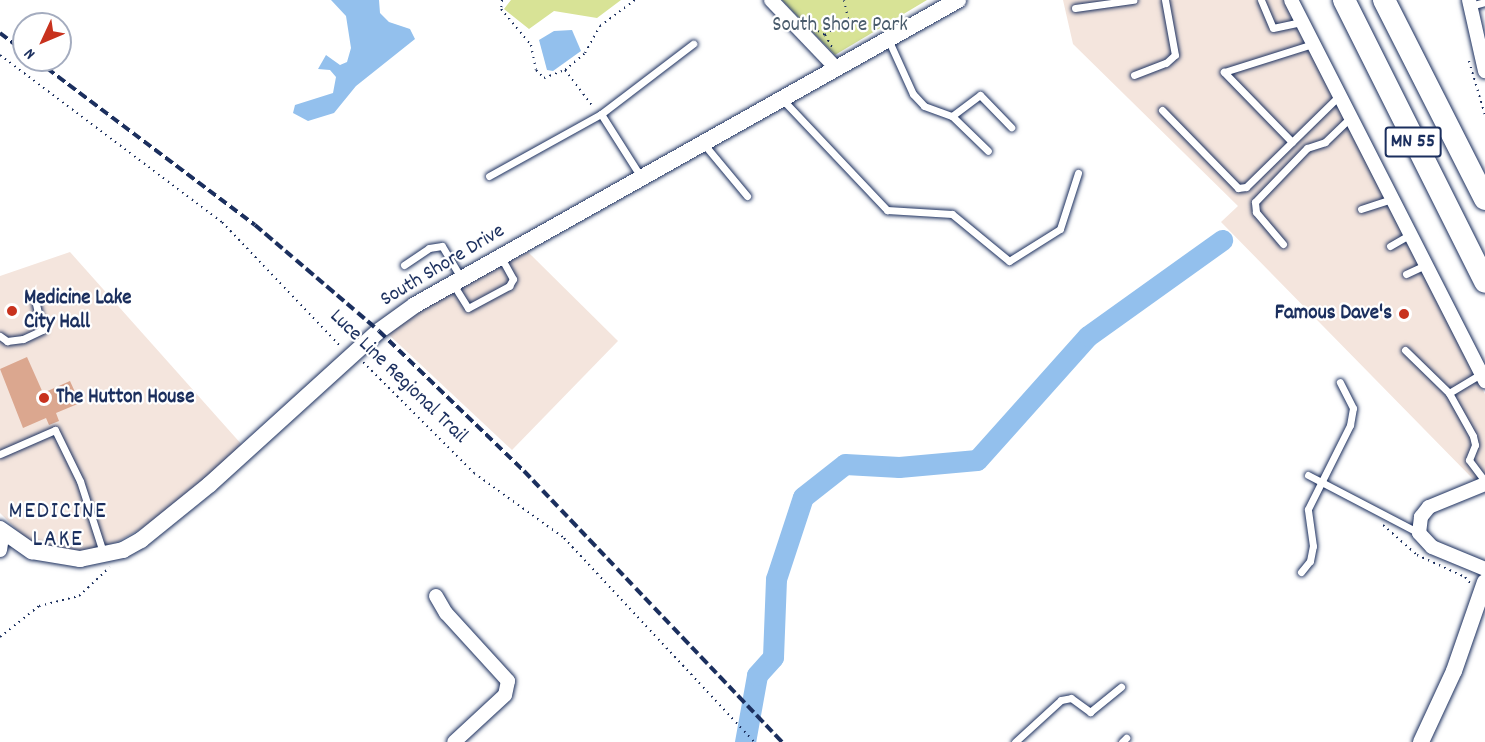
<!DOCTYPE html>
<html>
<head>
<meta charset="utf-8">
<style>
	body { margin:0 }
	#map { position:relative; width:1485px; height:742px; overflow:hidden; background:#fff; font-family:Dekko,sans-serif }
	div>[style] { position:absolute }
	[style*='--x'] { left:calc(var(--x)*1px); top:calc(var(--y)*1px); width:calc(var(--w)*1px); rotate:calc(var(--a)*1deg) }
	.built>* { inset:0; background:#f4e5dd }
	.green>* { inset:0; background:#d8e396 }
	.water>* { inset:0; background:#93c0ed }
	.river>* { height:21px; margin:-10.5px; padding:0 10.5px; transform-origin:10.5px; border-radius:10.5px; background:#93c0ed }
	.building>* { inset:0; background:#dba78f }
	.path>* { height:2px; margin-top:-1px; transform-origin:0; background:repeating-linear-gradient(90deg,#1b2f5e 0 1.5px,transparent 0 6px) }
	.roads { filter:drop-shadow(0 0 2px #1b2f5e) drop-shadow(0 0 2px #1b2f5e) }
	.service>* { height:7px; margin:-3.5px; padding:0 3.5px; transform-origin:3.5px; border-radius:3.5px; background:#fff }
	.minor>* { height:14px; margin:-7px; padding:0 7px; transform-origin:7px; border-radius:7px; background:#fff }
	.tertiary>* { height:16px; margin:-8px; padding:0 8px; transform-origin:8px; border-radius:8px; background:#fff }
	.trunk>* { height:22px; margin:-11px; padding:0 11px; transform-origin:11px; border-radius:11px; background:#fff }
	.rail>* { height:4px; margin-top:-2px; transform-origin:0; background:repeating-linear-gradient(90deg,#1b2f5e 0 9px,transparent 0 13.5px) }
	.dots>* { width:16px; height:16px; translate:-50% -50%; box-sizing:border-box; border:3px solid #fff; border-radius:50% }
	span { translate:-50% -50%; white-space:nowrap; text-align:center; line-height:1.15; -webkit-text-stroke:4.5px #fff; paint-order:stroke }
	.shield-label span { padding:2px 4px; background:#fff; border:2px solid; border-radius:4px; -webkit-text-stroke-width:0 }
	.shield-label { font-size:20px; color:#1b2f5e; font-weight:700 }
	.park-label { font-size:21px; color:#4a5c6c }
	.street-label { font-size:21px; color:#1b2f5e }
	.poi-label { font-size:21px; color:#1b2f5e; font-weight:700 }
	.left { translate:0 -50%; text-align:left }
	.right { translate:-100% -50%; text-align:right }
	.quarter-label { font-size:24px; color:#1b2f5e; letter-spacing:1.5px }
	.north { position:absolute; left:12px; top:12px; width:60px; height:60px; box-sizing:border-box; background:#fff; border:2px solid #a4acbf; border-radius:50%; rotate:226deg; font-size:16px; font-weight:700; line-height:24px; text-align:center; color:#1b2f5e }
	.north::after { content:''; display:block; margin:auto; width:21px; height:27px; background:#c8321e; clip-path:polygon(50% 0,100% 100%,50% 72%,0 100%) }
</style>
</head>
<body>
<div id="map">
	<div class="built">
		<i style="clip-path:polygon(1063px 0,1285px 0,1485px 394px,1485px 476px,1474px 480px,1221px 222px,1238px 206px,1073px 44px)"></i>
		<i style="clip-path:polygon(70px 252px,243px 446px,198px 488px,146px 526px,117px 542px,84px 552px,30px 543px,0 513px,0 276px)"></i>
		<i style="clip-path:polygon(528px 252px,618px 341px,512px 450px,387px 333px,417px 310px)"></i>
	</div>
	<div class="green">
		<i style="clip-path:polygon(511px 0,621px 0,597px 18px,554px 11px,529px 29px,504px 9px)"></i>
		<i style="clip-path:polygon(782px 0,927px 0,835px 55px)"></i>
	</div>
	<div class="water">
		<i style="clip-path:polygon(331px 0,379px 0,380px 13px,389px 22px,410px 29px,415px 39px,356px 86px,334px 113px,308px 121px,293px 113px,295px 105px,333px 93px,336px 77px,330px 70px,318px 69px,326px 55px,340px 65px,347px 62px,351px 48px,346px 16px)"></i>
		<i style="clip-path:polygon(572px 30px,581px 51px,553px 71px,547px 70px,539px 40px,554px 31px)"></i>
	</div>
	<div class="river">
		<i style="--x:745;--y:742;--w:68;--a:-79.8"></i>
		<i style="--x:757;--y:675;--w:24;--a:-48"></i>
		<i style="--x:773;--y:657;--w:78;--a:-87.8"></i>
		<i style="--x:776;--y:579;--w:86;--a:-71.8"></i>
		<i style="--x:803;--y:497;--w:53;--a:-38.2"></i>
		<i style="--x:845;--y:464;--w:54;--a:3.2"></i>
		<i style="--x:899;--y:467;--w:78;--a:-5.1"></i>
		<i style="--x:977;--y:460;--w:166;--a:-48.2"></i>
		<i style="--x:1088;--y:336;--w:165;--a:-35.6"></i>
	</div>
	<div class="building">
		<i style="clip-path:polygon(27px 357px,43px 393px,70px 381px,80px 403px,56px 413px,59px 421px,49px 425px,46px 418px,23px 428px,0 369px)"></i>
	</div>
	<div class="path">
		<i style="--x:502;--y:0;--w:9;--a:96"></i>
		<i style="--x:501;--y:9;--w:47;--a:50.2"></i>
		<i style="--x:531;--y:45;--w:25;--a:79"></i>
		<i style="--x:536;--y:70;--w:11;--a:45"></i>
		<i style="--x:544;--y:78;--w:22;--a:-21"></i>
		<i style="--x:565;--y:70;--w:26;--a:-40"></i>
		<i style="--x:585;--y:53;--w:31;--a:-61"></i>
		<i style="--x:600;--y:26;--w:44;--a:-36.6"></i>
		<i style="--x:818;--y:31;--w:8;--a:30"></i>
		<i style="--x:825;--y:35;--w:28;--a:-35"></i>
		<i style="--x:848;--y:19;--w:19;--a:-102"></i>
		<i style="--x:825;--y:35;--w:14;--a:60"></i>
		<i style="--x:0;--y:55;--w:278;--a:37"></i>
		<i style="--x:222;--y:222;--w:173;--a:46.4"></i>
		<i style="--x:1469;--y:61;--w:56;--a:73.5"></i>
		<i style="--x:565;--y:70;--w:48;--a:52.7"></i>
		<i style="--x:363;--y:362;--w:157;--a:45"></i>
		<i style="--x:474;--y:473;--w:111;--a:35.8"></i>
		<i style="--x:564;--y:538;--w:279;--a:47"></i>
		<i style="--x:1383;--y:525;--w:45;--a:41.4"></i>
		<i style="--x:1417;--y:555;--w:53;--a:24.6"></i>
		<i style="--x:1465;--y:577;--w:9;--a:49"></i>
		<i style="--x:0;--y:637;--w:50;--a:-38.5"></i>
		<i style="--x:39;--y:606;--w:41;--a:-14"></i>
		<i style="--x:79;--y:596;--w:42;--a:-43.1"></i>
	</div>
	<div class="roads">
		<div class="service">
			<i style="--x:1261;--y:0;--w:30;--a:67"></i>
			<i style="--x:1273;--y:28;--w:30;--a:-12"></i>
			<i style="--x:1470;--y:6;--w:16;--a:-15"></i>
			<i style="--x:1075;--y:8;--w:59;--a:-7.9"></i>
			<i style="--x:888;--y:39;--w:60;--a:65.6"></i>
			<i style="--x:913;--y:94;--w:16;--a:47"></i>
			<i style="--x:924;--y:106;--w:30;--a:20"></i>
			<i style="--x:952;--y:116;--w:50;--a:44.2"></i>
			<i style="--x:1134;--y:75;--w:34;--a:-21"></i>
			<i style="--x:1166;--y:63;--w:12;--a:-42"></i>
			<i style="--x:1175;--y:55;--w:56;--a:-100.3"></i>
			<i style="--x:782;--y:99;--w:153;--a:46.6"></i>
			<i style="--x:887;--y:210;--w:65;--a:3.5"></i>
			<i style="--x:952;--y:214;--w:74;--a:39.5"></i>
			<i style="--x:1009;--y:261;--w:60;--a:-32.1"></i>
			<i style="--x:1060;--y:229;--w:59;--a:-72.2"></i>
			<i style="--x:1162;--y:110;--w:109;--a:45.7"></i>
			<i style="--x:1238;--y:188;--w:8;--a:-7"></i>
			<i style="--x:1246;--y:187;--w:130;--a:-44.4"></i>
			<i style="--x:601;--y:114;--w:75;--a:57.6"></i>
			<i style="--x:952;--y:116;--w:35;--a:-37"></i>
			<i style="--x:980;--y:95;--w:45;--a:45.9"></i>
			<i style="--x:1292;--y:142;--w:98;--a:-134.2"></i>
			<i style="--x:1224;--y:72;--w:93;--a:-17.5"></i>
			<i style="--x:703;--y:143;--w:69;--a:50.3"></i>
			<i style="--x:489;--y:176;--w:128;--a:-29"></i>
			<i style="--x:601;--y:114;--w:116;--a:-37.3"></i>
			<i style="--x:1361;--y:209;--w:32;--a:-18"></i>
			<i style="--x:1283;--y:244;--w:42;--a:-130.2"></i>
			<i style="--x:1256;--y:212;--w:10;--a:-96"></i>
			<i style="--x:1255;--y:202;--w:75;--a:-46.1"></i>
			<i style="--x:1307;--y:148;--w:19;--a:-18"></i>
			<i style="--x:1325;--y:142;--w:35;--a:-44"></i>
			<i style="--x:1390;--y:246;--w:22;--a:-30"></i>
			<i style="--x:404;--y:265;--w:30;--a:-34"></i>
			<i style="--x:429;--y:248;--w:13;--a:-9"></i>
			<i style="--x:442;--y:246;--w:39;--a:59"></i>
			<i style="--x:1406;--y:274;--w:21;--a:-25"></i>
			<i style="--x:453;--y:284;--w:28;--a:58"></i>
			<i style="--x:468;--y:308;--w:47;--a:-28.2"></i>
			<i style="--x:509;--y:286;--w:8;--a:-60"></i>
			<i style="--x:513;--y:279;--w:25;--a:-119"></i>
			<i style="--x:0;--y:336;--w:9;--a:36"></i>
			<i style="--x:7;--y:341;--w:16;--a:-7"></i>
			<i style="--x:23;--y:339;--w:21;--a:-25"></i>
			<i style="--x:42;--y:330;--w:28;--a:-103"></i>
			<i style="--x:1405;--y:350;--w:62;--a:44.3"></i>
			<i style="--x:1449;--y:393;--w:49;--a:60.8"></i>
			<i style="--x:1473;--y:436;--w:9;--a:77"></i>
			<i style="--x:1475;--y:445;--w:16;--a:112"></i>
			<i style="--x:1469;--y:460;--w:26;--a:53"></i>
			<i style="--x:1449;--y:393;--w:37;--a:-31"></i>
			<i style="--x:0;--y:454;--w:60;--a:-23.6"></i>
			<i style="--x:55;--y:430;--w:57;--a:63.9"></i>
			<i style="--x:80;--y:481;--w:75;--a:72.1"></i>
			<i style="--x:1308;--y:475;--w:125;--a:27.6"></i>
			<i style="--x:1301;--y:572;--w:14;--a:-51"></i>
			<i style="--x:1310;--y:561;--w:15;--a:-79"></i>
			<i style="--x:1313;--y:546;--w:37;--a:-98"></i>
			<i style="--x:1308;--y:509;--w:94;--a:-63.4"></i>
			<i style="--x:1350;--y:425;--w:17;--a:-80"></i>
			<i style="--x:1353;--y:408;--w:29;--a:-117"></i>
			<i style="--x:1015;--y:742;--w:62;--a:-42.4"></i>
			<i style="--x:1061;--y:700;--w:10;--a:-11"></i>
			<i style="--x:1071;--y:698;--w:24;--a:36"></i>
			<i style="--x:1090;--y:712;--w:40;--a:-39"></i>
			<i style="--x:1122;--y:742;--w:6;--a:-45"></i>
		</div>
		<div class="minor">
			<i style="--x:771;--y:0;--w:94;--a:46.3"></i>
			<i style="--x:1291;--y:0;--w:428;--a:63"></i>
			<i style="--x:1469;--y:0;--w:73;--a:77.3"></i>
			<i style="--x:1485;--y:484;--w:61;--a:157.7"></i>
			<i style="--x:1429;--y:507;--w:13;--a:129"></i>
			<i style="--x:1421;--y:517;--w:16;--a:97"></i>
			<i style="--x:1419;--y:533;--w:19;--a:47"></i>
			<i style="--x:1432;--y:547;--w:57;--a:22.5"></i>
			<i style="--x:0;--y:550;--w:18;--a:-81"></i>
			<i style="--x:436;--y:596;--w:20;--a:60"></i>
			<i style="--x:446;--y:613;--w:92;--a:47.6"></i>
			<i style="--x:508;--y:681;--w:14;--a:102"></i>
			<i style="--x:505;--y:695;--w:69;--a:137.3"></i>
		</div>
		<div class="tertiary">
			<i style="--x:0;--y:529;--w:39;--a:35"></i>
			<i style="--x:32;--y:551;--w:49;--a:9.5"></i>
			<i style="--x:80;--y:559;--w:44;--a:-11.8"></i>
			<i style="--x:123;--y:550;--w:21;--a:-29"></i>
			<i style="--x:141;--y:540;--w:87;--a:-39"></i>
			<i style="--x:209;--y:485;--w:229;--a:-42.2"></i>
			<i style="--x:379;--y:331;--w:44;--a:-35.8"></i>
			<i style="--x:415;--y:305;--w:623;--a:-29.32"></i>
			<i style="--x:1421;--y:742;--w:78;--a:-65.1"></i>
			<i style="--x:1454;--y:671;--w:94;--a:-70.8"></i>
		</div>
		<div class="trunk">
			<i style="--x:1344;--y:0;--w:315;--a:63.4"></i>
			<i style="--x:1384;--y:0;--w:223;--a:63.1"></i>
		</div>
	</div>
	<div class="rail">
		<i style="--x:0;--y:33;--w:30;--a:37"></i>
		<i style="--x:36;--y:60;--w:274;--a:37"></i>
		<i style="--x:255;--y:225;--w:163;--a:40.5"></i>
		<i style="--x:379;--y:331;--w:202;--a:44"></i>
		<i style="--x:524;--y:471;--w:374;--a:46.4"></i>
	</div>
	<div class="dots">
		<i style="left:12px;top:311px;background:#c8321e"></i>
		<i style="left:1404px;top:314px;background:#c8321e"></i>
		<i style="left:44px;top:398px;background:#c8321e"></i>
	</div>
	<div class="shield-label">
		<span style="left:1413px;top:142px">MN 55</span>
	</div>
	<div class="park-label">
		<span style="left:840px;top:26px">South Shore Park</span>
	</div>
	<div class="street-label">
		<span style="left:443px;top:266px;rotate:-31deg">South Shore Drive</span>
		<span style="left:398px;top:377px;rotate:44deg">Luce Line Regional Trail</span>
	</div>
	<div class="poi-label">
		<span class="left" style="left:24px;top:311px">Medicine Lake<br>City Hall</span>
		<span class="right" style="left:1392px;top:314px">Famous Dave's</span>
		<span class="left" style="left:56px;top:398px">The Hutton House</span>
	</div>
	<div class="quarter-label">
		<span style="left:58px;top:527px">MEDICINE<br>LAKE</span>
	</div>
	<div class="north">N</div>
</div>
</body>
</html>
